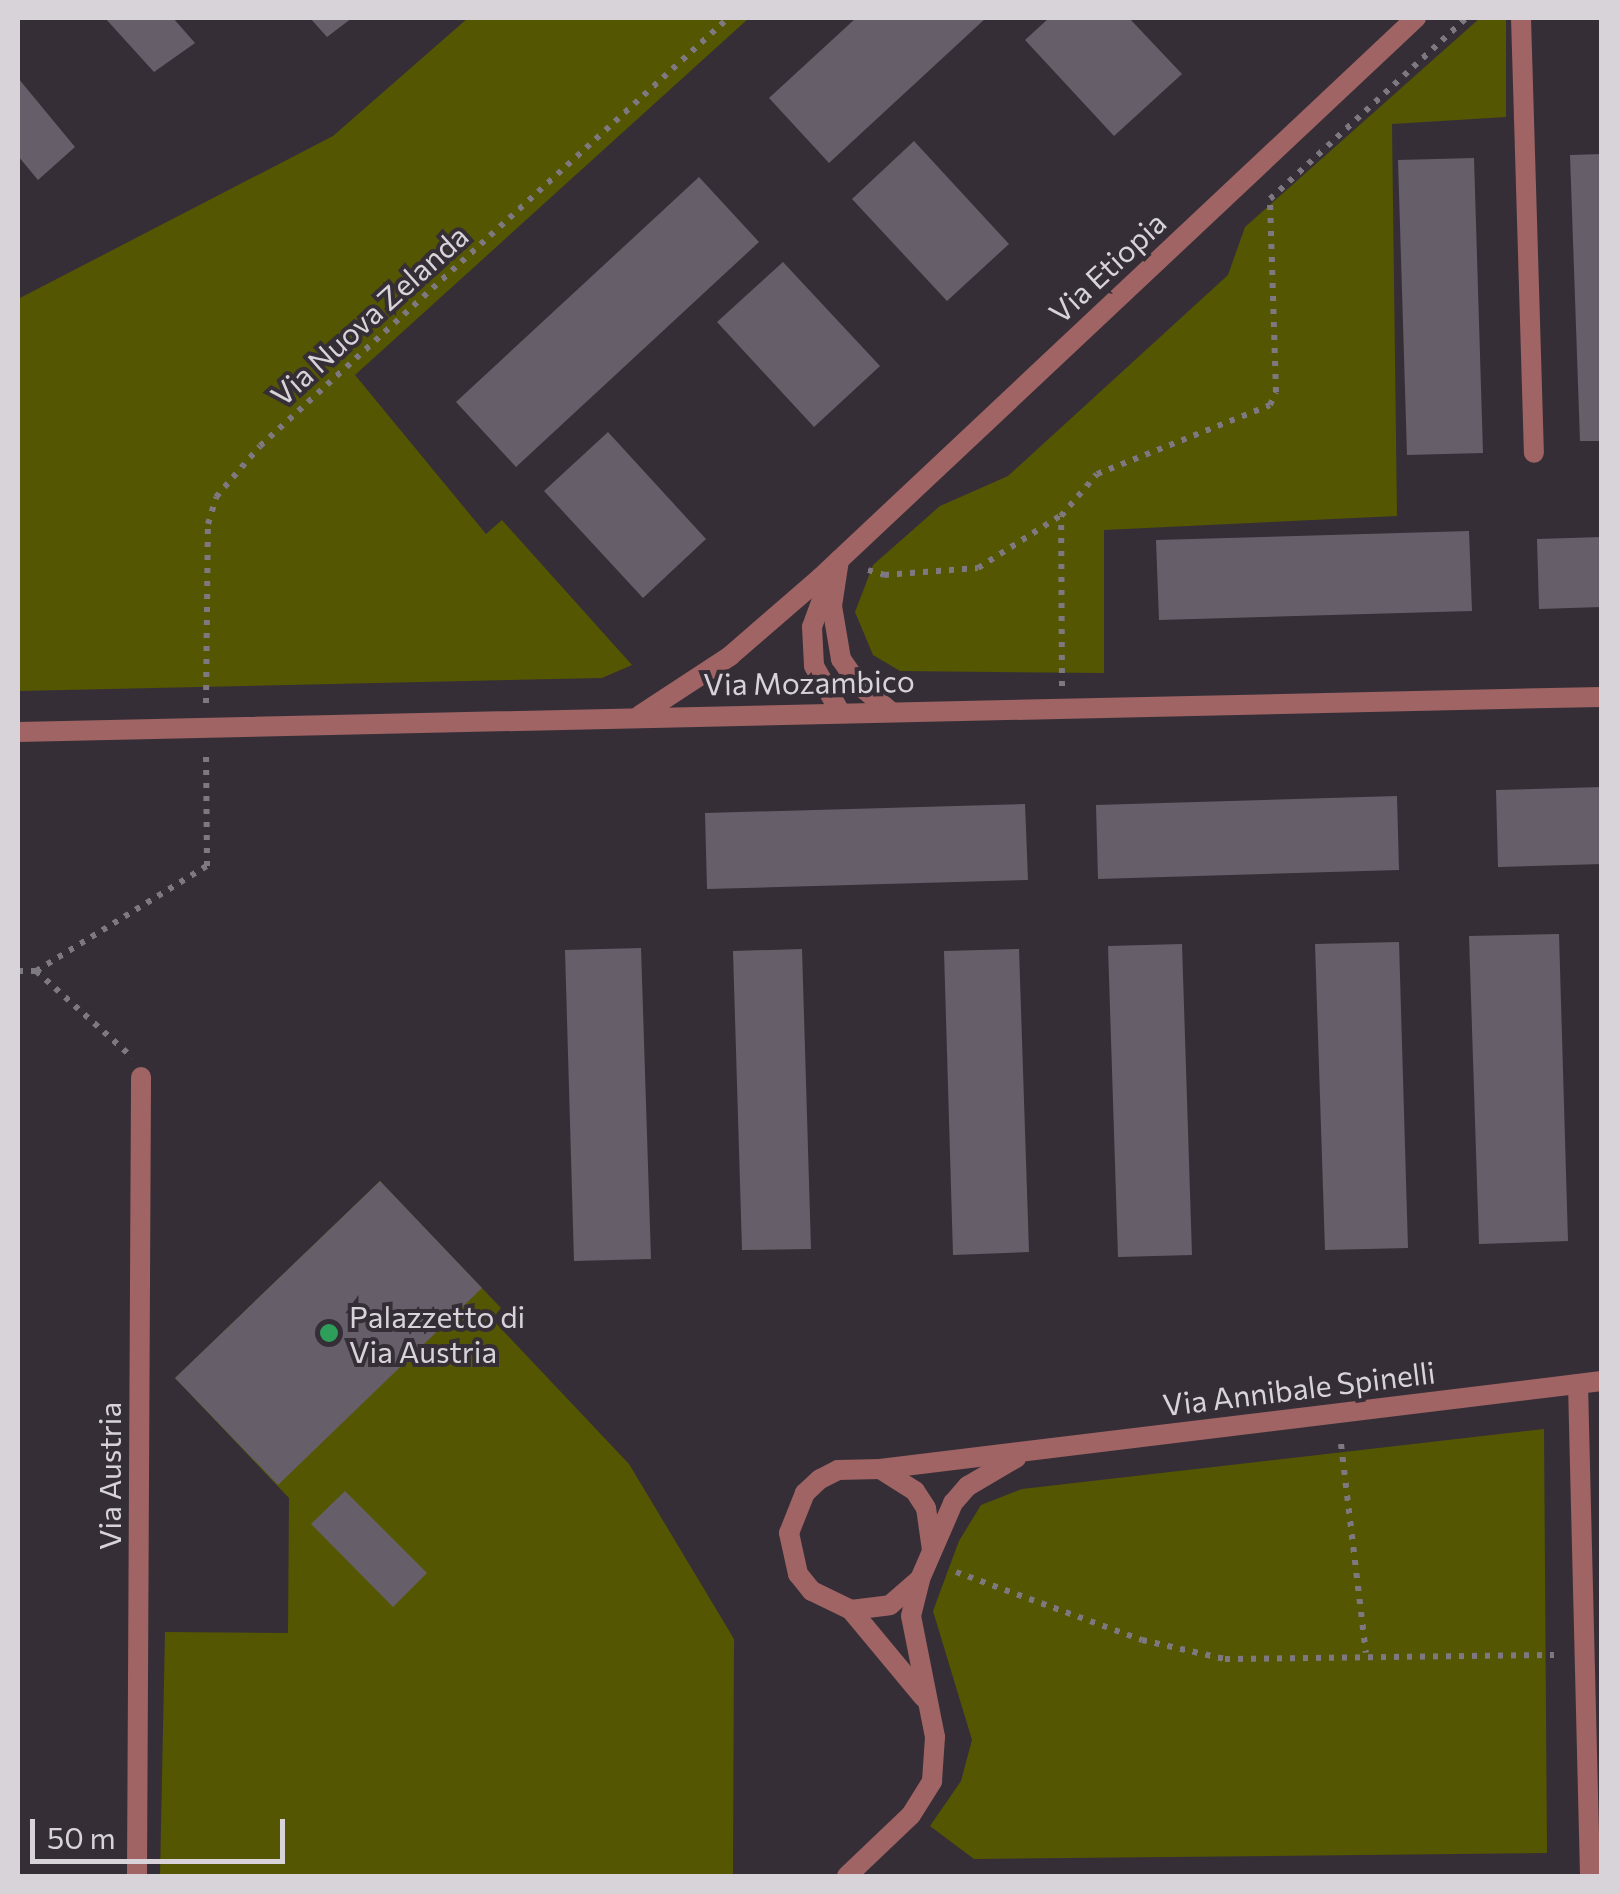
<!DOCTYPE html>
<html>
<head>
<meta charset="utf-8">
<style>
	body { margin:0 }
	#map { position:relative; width:1619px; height:1894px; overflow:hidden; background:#352e37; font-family:Commissioner,sans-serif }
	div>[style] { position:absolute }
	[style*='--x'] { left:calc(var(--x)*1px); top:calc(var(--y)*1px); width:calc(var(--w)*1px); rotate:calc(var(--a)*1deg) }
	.green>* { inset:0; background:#555602 }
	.building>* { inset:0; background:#665f69 }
	.path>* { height:6px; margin-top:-3px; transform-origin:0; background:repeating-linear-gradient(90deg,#7e7880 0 5px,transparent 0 13px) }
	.lane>* { height:20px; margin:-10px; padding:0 10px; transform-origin:10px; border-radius:10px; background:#9f6463 }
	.street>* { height:20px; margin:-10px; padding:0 10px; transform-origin:10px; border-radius:10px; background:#9f6463 }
	.dots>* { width:28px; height:28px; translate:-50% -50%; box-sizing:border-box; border:5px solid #352e37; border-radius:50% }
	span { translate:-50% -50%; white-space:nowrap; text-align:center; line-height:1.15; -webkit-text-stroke:8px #352e37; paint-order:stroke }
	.street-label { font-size:30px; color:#d7d3d9 }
	.poi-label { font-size:30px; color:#d7d3d9 }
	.left { translate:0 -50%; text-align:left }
	.frame { position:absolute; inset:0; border:20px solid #d7d3d9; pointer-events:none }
	.scale { position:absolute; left:30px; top:1819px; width:255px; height:45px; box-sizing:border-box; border:5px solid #d7d3d9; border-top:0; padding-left:12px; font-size:30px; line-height:35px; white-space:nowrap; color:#d7d3d9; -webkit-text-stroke:8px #352e37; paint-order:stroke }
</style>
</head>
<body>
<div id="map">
	<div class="green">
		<i style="clip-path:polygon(468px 18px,749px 18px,355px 375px,486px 534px,502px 520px,632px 665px,602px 678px,18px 691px,18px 299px,333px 136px)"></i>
		<i style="clip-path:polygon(1480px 18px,1506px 18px,1506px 117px,1392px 124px,1397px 516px,1104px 530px,1104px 673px,900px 671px,873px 655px,855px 612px,873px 565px,940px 506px,1008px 476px,1228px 275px,1245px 227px)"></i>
		<i style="clip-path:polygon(380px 1181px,501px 1308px,492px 1319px,629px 1464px,734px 1639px,733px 1876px,160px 1876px,165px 1632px,288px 1633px,289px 1498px,175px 1378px)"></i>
		<i style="clip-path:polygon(1544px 1429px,1547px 1853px,974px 1859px,930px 1826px,961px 1781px,972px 1740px,933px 1611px,959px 1541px,981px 1505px,1022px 1489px)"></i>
	</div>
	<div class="building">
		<i style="clip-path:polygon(105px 18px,173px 18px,195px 43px,154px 72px)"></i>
		<i style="clip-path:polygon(310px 18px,352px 18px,327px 37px)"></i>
		<i style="clip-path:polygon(856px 18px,986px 18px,829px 163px,769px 98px)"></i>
		<i style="clip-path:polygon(1049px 18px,1129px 18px,1182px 74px,1114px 136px,1025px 40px)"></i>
		<i style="clip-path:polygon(18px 78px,75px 147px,38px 180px,18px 156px)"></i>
		<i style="clip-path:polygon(914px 141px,1009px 244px,947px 301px,852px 199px)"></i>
		<i style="clip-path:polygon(1602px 154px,1602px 441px,1580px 441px,1570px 155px)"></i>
		<i style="clip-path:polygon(1474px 158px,1483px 453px,1407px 455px,1398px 160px)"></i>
		<i style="clip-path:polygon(699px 177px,759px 242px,516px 467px,456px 402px)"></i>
		<i style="clip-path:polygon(783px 262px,880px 366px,814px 427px,717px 322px)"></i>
		<i style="clip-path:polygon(608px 432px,706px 539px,643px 598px,544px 491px)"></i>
		<i style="clip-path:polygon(1469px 531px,1472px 611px,1159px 620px,1156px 540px)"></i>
		<i style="clip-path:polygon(1602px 537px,1602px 607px,1539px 609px,1537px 539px)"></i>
		<i style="clip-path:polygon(1602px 787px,1602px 864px,1498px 867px,1496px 790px)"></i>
		<i style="clip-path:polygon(1397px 796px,1399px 870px,1098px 879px,1096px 805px)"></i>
		<i style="clip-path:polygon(1025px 804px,1028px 880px,707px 889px,705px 813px)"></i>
		<i style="clip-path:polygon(1559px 934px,1568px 1241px,1479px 1244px,1469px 936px)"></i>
		<i style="clip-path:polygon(1399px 942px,1408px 1248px,1325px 1250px,1315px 944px)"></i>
		<i style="clip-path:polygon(1182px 944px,1192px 1255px,1118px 1257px,1108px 946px)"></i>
		<i style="clip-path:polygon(641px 948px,651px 1259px,574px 1261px,565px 950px)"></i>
		<i style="clip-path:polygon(802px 949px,811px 1249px,742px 1250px,733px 951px)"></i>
		<i style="clip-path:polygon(1019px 949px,1029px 1252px,953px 1255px,944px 951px)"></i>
		<i style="clip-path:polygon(380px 1181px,482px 1288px,278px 1485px,175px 1378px)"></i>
		<i style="clip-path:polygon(345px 1491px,427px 1573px,393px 1607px,311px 1524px)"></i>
	</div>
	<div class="path">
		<i style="--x:868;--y:570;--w:17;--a:17"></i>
		<i style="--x:884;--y:575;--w:94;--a:-4.3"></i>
		<i style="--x:978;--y:568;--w:97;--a:-32.4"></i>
		<i style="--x:1062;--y:686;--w:170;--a:-90.3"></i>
		<i style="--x:1061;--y:516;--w:55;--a:-49.4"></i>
		<i style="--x:1097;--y:474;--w:186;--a:-21.7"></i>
		<i style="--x:1270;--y:405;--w:14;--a:-65"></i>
		<i style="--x:1276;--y:392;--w:193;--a:-91.8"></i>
		<i style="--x:1270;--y:199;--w:267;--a:-42.7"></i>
		<i style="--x:206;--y:703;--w:179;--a:-89.4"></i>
		<i style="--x:208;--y:524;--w:28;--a:-73"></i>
		<i style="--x:216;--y:497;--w:67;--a:-49.2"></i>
		<i style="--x:260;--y:446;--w:634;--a:-42.44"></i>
		<i style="--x:18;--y:971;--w:18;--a:0"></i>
		<i style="--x:36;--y:971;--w:130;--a:41.9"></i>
		<i style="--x:36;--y:971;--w:201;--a:-31.6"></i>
		<i style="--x:207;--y:866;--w:116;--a:-90.5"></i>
		<i style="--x:1341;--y:1444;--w:210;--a:83.2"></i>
		<i style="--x:956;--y:1572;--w:198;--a:20.1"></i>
		<i style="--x:1142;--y:1640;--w:85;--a:12.9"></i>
		<i style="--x:1225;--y:1659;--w:329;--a:-0.7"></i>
	</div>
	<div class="lane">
		<i style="--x:1521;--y:18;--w:435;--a:88.3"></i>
	</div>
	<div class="street">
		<i style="--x:839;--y:560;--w:47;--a:98.7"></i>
		<i style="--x:832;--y:606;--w:54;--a:80.4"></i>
		<i style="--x:841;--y:659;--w:32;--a:55"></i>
		<i style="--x:859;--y:685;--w:40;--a:40"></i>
		<i style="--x:831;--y:575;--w:55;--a:110.1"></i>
		<i style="--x:812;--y:627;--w:39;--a:87"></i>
		<i style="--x:814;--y:666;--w:53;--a:60.5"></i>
		<i style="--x:640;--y:715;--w:108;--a:-33.2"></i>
		<i style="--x:730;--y:656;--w:119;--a:-40.9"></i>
		<i style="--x:820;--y:578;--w:818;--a:-43.22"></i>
		<i style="--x:18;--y:732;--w:1584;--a:-1.27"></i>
		<i style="--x:1578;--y:1384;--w:492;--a:88.6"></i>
		<i style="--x:880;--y:1469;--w:727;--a:-6.95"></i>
		<i style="--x:932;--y:1550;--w:42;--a:-98.1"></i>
		<i style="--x:926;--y:1508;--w:20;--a:-123"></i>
		<i style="--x:915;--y:1491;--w:41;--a:-147.8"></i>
		<i style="--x:880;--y:1469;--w:42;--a:178.6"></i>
		<i style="--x:838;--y:1470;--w:20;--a:153"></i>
		<i style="--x:820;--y:1479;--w:21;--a:137"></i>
		<i style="--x:805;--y:1493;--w:43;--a:111.8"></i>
		<i style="--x:789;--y:1533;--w:42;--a:77.6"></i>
		<i style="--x:798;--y:1574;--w:22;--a:51"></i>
		<i style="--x:812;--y:1591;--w:43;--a:26"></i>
		<i style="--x:851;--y:1610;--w:39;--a:-7"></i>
		<i style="--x:890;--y:1605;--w:40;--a:-41"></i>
		<i style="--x:920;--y:1579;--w:83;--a:-66.5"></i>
		<i style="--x:953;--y:1503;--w:23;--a:-49"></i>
		<i style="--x:968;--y:1486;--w:56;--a:-30.3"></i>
		<i style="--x:851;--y:1610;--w:114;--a:50.3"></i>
		<i style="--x:137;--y:1876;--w:799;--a:-89.71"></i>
		<i style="--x:847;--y:1876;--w:88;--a:-43.6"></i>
		<i style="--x:911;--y:1815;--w:40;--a:-58"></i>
		<i style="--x:932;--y:1781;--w:44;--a:-86.1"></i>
		<i style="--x:935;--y:1737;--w:123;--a:-101.2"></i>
		<i style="--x:911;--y:1616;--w:36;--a:-76"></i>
	</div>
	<div class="dots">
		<i style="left:329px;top:1333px;background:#2e9e5b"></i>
	</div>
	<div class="street-label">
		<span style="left:1107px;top:267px;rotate:-43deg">Via Etiopia</span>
		<span style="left:369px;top:315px;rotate:-42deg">Via Nuova Zelanda</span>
		<span style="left:809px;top:682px;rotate:-1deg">Via Mozambico</span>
		<span style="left:1299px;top:1388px;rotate:-7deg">Via Annibale Spinelli</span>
		<span style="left:109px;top:1476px;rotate:-90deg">Via Austria</span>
	</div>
	<div class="poi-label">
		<span class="left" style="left:349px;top:1333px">Palazzetto di<br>Via Austria</span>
	</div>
	<div class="frame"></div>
	<div class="scale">50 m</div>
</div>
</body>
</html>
